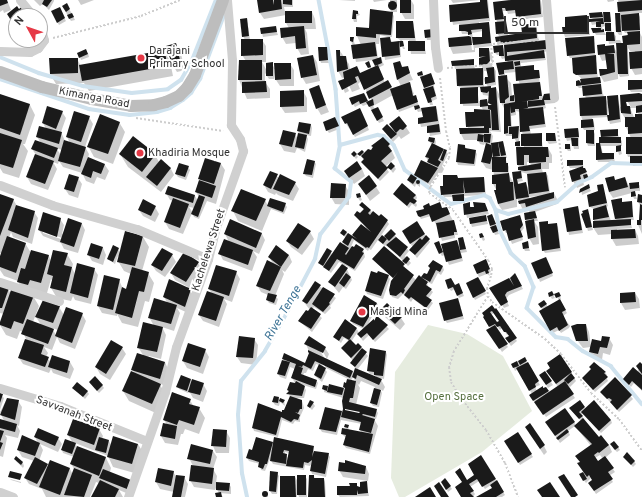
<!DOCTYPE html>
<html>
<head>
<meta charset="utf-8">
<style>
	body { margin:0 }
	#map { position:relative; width:642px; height:497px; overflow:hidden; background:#fff; font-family:Overpass,sans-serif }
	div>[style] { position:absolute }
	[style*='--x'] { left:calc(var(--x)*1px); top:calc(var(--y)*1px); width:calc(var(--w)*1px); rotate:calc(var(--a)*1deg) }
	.green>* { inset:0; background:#e6ecdf }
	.shadow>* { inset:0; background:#0003 }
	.stream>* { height:3.5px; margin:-1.75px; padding:0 1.75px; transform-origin:1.75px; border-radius:1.75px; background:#cfe2ee }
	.building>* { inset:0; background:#1a1a1a }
	.round { border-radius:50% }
	.path>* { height:2px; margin-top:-1px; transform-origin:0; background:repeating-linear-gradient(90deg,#cdcdcd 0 2px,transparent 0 4px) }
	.street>* { height:9px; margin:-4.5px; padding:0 4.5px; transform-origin:4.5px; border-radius:4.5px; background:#d0d0d0 }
	.secondary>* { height:12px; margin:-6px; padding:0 6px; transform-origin:6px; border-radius:6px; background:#bdbdbd }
	.dots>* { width:11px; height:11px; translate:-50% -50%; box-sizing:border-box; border:2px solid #fff; border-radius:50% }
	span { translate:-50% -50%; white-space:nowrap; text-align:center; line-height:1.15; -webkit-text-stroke:4px #fff; paint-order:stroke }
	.poi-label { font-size:11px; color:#333 }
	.left { translate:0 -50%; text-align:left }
	.street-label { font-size:11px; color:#333 }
	.park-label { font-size:11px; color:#56703f }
	.water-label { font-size:12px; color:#3f7597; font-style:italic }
	.north { position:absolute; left:8px; top:8px; width:40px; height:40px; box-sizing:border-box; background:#fff; border:1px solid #adadad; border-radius:50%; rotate:310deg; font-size:11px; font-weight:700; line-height:16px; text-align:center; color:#333 }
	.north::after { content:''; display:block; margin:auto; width:14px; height:18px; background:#e63946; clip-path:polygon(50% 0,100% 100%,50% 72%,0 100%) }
	.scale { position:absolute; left:504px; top:16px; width:85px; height:18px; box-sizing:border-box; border:2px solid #333; border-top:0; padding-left:5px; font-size:12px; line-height:14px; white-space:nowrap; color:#333; -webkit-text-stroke:3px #fff; paint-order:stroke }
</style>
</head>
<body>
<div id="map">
	<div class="green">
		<i style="clip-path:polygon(428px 325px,467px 334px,503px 356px,532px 411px,482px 452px,405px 497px,399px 497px,391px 478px,395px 372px)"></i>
	</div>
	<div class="shadow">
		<i style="clip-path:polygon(0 0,7px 0,11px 10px,4px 13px,3px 10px,0 12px)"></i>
		<i style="clip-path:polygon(34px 0,54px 0,54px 1px,49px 10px,43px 4px,40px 6px)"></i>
		<i style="clip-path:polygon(78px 0,94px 0,81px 5px)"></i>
		<i style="clip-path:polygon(265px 0,293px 0,293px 7px,284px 7px,285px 12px,312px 12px,315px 19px,316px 29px,305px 29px,307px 33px,309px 54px,301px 55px,297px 48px,296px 43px,286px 44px,282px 37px,289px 28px,286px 23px,286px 15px,264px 19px,260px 13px)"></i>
		<i style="clip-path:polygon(339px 0,355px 0,355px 1px)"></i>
		<i style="clip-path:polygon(373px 0,387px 0,374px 2px)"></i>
		<i style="clip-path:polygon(390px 0,397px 0,397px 12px,391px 12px,394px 16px,392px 37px,389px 37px,392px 42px,398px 42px,400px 45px,401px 57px,385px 60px,382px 39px,388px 37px,380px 35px,379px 44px,376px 44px,378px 59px,381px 58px,384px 65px,378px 68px,385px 83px,388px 82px,392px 89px,401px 86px,398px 80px,395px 63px,400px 62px,403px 68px,407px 67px,413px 80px,409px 81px,414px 94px,413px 94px,421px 109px,435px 107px,437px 110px,441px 134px,430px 136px,428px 126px,421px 127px,419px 118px,424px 118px,423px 111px,418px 112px,415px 106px,399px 112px,393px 95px,373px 106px,375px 109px,377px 108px,384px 121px,379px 123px,368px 104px,363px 106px,361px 104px,355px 107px,353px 104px,363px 94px,368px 103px,372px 101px,361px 81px,358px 84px,360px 89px,352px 92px,345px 77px,342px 78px,338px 71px,340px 51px,349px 64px,350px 70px,360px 74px,371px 70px,368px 66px,369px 62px,372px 69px,377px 67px,374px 60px,356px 62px,353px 46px,351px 41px,353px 38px,355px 45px,361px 45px,357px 36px,357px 28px,370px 29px,392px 13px,390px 9px)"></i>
		<i style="clip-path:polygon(401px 0,411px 0,414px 5px,414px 19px,405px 19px,401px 12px)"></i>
		<i style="clip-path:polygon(451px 0,480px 0,453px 3px)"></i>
		<i style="clip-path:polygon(evenodd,481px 0,488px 0,490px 21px,479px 22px,479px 24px,489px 23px,492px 46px,475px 48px,475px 52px,453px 54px,450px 47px,449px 39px,471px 37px,469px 34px,462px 34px,459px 24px,453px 25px,450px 6px,481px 3px,481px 0,483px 31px,484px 37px,473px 38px,472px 33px,483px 31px,481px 0,471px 43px,473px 43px,474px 50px,472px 50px,471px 43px)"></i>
		<i style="clip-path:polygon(evenodd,521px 0,541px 0,543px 17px,518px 20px,516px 13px,508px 14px,507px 11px,503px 11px,508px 35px,523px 34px,536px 24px,539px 42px,548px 51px,544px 52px,546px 60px,521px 63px,521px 67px,533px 66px,535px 71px,538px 71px,542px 96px,555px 97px,555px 103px,545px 104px,546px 108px,543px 109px,546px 127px,530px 129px,531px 135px,541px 134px,543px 148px,548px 148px,552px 155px,552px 163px,549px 163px,549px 169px,542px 169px,543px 173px,546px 173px,548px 176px,550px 194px,554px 193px,557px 199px,557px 204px,535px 212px,538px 221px,534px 221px,538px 227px,539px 244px,533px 245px,529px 238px,526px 220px,530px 213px,528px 209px,523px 210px,517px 198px,517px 207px,502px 210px,498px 204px,497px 191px,493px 184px,493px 175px,494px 175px,493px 170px,486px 168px,482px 162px,486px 145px,485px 143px,484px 145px,480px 144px,478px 140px,464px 140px,461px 134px,468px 129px,466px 113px,483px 110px,481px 106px,463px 106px,461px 88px,458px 86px,457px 69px,455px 69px,453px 61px,473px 60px,475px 69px,483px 69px,480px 64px,480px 56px,488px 49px,492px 55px,493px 64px,488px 56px,486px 57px,496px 71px,496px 85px,490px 86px,492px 90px,496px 88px,499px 94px,499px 77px,502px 77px,500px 74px,508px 63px,506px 58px,502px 59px,500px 55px,497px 55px,495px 53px,502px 46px,506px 52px,501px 36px,499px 36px,497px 33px,497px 23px,494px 3px,521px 0,484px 71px,487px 71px,488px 78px,484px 78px,484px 71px,521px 0,516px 72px,520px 85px,515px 96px,512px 96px,511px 83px,505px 77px,505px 73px,516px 72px,521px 0,484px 81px,487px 85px,488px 87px,484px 88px,484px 81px,521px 0,481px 87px,483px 95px,490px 96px,491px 106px,489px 106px,487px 100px,479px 101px,477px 88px,481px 87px,521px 0,498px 97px,505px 110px,505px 133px,506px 136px,513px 136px,516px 141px,518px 165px,521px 172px,528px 174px,529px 189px,526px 184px,519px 185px,518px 182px,523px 181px,520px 173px,514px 184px,509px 175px,509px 167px,505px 158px,507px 158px,503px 142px,492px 143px,493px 136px,490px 131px,501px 132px,498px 97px,521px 0,516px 111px,520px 112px,524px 148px,521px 148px,519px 142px,520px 130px,518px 127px,512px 128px,511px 116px,516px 115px,516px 111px,521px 0,527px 162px,530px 162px,531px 166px,527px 166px,527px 162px,521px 0,537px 196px,537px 197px,530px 199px,529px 197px,537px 196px)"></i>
		<i style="clip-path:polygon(607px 0,614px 0,614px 1px,608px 2px)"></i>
		<i style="clip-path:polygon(618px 0,642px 0,642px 13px,638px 13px,640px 17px,640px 33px,642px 37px,642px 74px,635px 75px,631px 68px,635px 51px,630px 51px,628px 48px,629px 76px,620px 77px,618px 73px,618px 79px,604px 82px,600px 75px,608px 70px,607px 60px,602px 61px,599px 54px,613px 46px,618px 54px,618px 43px,609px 44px,606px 26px,602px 27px,603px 30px,606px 35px,596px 35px,593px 30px,598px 29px,597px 24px,592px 25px,590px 20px,602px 13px,605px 19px,609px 13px,612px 33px,616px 36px,616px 40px,620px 40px,622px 44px,624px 44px,628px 33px,625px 33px,622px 28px,622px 35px,619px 35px,617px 32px,616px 14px,620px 14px)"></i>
		<i style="clip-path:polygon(66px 5px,71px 12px,75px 20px,71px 21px,69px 18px,63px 7px)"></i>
		<i style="clip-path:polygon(59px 8px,66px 21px,59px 25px,52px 12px)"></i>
		<i style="clip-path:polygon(19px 10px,27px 11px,30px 16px,16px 16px,16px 27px,12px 21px)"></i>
		<i style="clip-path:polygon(354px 11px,358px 12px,360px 15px,357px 16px,357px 22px,354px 22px,353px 19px)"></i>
		<i style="clip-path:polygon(587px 16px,590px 35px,565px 37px,564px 34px)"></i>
		<i style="clip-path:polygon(247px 19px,250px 40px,262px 40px,266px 46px,266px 62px,262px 62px,267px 71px,272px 64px,275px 69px,274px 69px,274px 79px,269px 79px,265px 73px,265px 82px,270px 89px,270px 98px,247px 99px,239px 80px,240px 61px,246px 61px,242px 55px,245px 40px,243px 36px)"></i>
		<i style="clip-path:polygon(413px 22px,416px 42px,424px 42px,426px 54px,411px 54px,409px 40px,402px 40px,405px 49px,403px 49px,400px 40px,397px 38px)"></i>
		<i style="clip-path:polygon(275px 27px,278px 35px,263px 37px,261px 29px)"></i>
		<i style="clip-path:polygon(425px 31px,434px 40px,427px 40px)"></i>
		<i style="clip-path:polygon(evenodd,593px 37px,598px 78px,601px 81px,601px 86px,604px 97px,609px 103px,617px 96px,620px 107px,622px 106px,621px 96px,642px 95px,642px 165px,633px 166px,631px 157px,628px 157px,627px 154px,631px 138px,626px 127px,626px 120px,620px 110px,621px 122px,610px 124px,608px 117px,592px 118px,594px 123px,595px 130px,593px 130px,595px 134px,595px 146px,588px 146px,587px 143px,587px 130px,584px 130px,582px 127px,583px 121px,581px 116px,580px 99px,586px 99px,583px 88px,579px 88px,577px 86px,579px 82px,582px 87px,581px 78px,574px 72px,573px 58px,570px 58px,568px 55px,593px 37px,625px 98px,631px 107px,628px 107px,624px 99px,625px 98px,593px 37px,608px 108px,609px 108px,610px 116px,608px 116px,608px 108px,593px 37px,630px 108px,637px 108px,639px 116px,634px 117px,630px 108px)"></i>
		<i style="clip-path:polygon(499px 38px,501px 44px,498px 45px,497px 42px)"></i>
		<i style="clip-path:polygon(175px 44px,181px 54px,185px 70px,177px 72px,171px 62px,167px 47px)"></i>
		<i style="clip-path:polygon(327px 48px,329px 63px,321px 63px,320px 60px)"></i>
		<i style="clip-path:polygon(164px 51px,170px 61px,173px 76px,89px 91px,84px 83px,56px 84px,50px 74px,77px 59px,81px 66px)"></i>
		<i style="clip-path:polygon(88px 53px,89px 57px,81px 60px,80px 57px)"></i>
		<i style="clip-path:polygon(313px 56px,317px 62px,320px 81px,306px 84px,302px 77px)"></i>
		<i style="clip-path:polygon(290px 64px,294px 70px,294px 86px,280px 86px,276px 80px)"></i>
		<i style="clip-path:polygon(422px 73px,424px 77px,432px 78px,437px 99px,432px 101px,433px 105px,430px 105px,422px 78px,419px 76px)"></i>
		<i style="clip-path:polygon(340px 81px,346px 84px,349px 91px,345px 93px)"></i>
		<i style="clip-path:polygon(642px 81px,642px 92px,631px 92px,629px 89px)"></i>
		<i style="clip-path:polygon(318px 86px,329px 112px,321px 115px,317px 108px)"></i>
		<i style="clip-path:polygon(303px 91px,307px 98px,307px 112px,285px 113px,281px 107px)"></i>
		<i style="clip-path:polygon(0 95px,30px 105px,35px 115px,25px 144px,23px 144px,28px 151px,19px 178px,3px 173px,0 168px)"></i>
		<i style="clip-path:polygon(evenodd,62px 112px,66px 118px,61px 132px,65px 141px,70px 143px,67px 137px,89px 117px,93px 124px,85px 147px,89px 154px,88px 158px,105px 165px,109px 171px,105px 180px,97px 177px,94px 184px,86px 181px,82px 173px,63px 167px,59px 161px,58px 164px,53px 162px,57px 169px,48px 190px,31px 184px,27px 177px,36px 155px,32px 149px,41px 143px,37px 137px,46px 129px,43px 123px,62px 112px,56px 148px,62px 150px,61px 155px,56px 148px)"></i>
		<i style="clip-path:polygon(361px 112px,369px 130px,355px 137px,342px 118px)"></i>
		<i style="clip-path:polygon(336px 121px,339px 129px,329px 133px,327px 130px)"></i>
		<i style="clip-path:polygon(119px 122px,125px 132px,113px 164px,94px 157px,88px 146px)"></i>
		<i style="clip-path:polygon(299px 123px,311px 125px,312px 128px,311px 136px,306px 135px,308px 139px,305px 152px,297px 148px,295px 153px,284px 151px,280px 144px,295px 134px,298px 139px)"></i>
		<i style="clip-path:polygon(391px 124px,406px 127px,410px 133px,401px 139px,399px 136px,393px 142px,383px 129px,395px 132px)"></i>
		<i style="clip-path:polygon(578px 129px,579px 132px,579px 149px,574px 149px,572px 140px,567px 141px,566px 138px)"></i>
		<i style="clip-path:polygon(617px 130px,619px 138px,622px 141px,622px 146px,620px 146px,622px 154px,619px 155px,617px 146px,601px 146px,603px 154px,613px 154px,615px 162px,598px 162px,597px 159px,600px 138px,602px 138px,601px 131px)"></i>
		<i style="clip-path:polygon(555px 134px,557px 143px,549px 144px,547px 141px)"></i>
		<i style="clip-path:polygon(435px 139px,436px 142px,435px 146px,446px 151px,448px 154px,442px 166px,444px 169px,442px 173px,439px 172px,430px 185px,416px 178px,415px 175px,430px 166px,426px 157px,432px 145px,429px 141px)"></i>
		<i style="clip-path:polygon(389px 145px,395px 158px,385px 167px,389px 172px,380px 181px,364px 165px,362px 162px,364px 160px,359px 154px,362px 151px,364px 154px,375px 157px,372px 146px)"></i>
		<i style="clip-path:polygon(570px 145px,571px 148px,571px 151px,568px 151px,566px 148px)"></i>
		<i style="clip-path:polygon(465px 146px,467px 150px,475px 151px,477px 154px,475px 166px,458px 165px,457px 162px)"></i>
		<i style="clip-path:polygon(120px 154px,155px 155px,159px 162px,161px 160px,171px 169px,174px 175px,161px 192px,128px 167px)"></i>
		<i style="clip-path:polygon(352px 154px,356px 154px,358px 157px,356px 159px)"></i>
		<i style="clip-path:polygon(evenodd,206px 159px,221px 164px,225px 170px,216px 204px,207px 201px,199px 219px,194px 217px,192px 213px,183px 234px,169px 229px,165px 222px,173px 201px,170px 200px,166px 193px,195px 196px,198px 201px,199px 197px,196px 192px,201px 182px,200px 179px,206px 159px,189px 207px,195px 208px,193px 213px,189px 207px)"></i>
		<i style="clip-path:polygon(314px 161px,316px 164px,313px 178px,306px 176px,304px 173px)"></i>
		<i style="clip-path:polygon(582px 161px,584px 169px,590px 179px,583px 181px,584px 185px,577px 188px,573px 181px,578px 168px,570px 168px,568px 165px)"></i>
		<i style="clip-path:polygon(394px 166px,396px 169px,393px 173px,388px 167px)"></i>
		<i style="clip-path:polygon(188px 167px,190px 170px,186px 180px,178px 177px,176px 174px)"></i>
		<i style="clip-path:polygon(362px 169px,365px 176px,354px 184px,349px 178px)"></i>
		<i style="clip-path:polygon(271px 172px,279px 178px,295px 183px,299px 189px,293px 201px,278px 195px,276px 193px,275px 195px,268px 192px,264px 185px)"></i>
		<i style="clip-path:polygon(369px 176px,380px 193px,370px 201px,363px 190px)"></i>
		<i style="clip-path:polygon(411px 176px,420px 182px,420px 187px,416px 184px,415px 187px,410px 183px,408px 180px)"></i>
		<i style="clip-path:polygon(457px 176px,459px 179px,484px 178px,486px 195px,464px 196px,465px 199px,454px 200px,453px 197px,444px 197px,442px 194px,444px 187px)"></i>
		<i style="clip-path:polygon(78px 178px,82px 184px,78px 198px,69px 195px,65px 189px)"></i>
		<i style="clip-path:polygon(625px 178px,630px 188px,638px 183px,640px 186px,640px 191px,634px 191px,637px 199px,634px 199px,632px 193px,613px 198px,609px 192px,615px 181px)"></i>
		<i style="clip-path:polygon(345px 185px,349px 192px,349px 205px,335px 204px,331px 197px)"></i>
		<i style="clip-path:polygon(402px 185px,416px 195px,417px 198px,415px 201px,417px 205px,416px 207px,412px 204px,409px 208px,396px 197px,394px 194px)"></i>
		<i style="clip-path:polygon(602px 185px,608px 206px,606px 207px,611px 221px,617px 221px,616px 219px,621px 200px,623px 203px,631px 202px,634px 220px,630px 220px,632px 228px,617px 229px,617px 231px,635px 230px,638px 236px,639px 244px,616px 246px,612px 239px,612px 234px,598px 235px,594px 229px,594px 209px,590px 207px,588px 195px,599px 191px)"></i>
		<i style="clip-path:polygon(588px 186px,591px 191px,582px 195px,581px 189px)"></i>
		<i style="clip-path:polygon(evenodd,0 195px,13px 199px,17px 206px,34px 212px,38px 218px,32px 244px,13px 237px,11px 232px,9px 238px,25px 243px,31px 253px,31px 251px,49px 256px,51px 261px,67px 254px,73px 264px,72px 268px,75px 274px,94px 269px,98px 275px,91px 304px,75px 300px,73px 296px,71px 301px,57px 298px,51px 288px,53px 282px,51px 279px,47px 293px,33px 296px,39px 306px,33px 322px,41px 325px,36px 317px,59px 307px,64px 315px,82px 314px,86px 321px,75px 349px,60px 343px,57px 337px,52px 350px,44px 347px,48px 353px,46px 357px,51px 362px,70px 362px,74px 369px,70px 379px,53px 373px,51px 369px,49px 373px,23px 364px,19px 358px,26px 339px,23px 332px,20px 331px,17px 339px,6px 335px,0 325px,4px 314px,0 313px,0 286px,8px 289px,11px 294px,24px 293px,18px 281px,4px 276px,0 270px,2px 253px,0 253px,0 195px,52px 328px,58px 330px,56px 335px,52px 328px)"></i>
		<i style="clip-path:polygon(360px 195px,362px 200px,360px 201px,358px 198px)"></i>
		<i style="clip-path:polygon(642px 196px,642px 234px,638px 225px,641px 207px,638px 202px)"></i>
		<i style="clip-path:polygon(265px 200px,268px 206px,285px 204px,287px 207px,284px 214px,271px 209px,262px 231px,238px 221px,233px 211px)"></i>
		<i style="clip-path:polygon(465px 201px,465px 204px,469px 203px,471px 208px,485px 204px,489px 214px,467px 218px,464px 203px,456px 204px,454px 202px)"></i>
		<i style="clip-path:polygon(361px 205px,387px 221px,389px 224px,371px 250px,369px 249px,368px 251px,354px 240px,351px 247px,363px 249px,365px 257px,355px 271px,345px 265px,352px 280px,346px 289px,343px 287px,339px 293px,330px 282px,343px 264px,339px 262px,331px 273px,319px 263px,331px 252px,332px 255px,345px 247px,343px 242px,346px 238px,341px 233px,346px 232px,352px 237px,361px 226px,365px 229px,366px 227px,355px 215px,360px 215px,364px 211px)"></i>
		<i style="clip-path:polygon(155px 207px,159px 214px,155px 222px,143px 216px,139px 210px)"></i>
		<i style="clip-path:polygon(578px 207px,583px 233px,569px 235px,564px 210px)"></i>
		<i style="clip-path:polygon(430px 208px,442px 209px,446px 208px,455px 224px,458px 235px,455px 235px,455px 238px,442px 241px,438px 228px,431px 216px,421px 219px,419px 216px)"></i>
		<i style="clip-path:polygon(589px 213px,593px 230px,588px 231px,583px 214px)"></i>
		<i style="clip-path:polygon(488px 216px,493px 218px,499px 234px,495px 235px)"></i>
		<i style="clip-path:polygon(520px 216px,524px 228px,521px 232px,523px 240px,512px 244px,508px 233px,506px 233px,504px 230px)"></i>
		<i style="clip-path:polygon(486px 217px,488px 224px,472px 227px,471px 224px,470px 219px)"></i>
		<i style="clip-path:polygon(evenodd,60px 219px,64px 225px,62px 234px,82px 224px,85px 230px,78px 253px,64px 249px,61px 243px,43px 236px,39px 230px,60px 219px,43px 231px,62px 238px,61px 239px,43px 233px,43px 231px)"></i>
		<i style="clip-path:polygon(547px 222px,549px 225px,556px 224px,558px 227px,561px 251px,545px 253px,543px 250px)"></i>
		<i style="clip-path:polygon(416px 223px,430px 242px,417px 258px,411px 250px,416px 244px,412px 246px,403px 231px)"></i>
		<i style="clip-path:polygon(391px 231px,409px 251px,405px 256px,411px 263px,408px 266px,387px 244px,385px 246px,379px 241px)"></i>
		<i style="clip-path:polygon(310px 232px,314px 239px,302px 255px,291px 247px,287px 241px)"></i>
		<i style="clip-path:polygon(126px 233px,143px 237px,149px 247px,142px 271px,148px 273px,154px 283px,149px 302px,145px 301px,138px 327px,122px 323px,117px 314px,117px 316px,102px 313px,98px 306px,119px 280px,123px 289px,127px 290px,131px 274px,124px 271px,118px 261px,119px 257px,118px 256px,115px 264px,108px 259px,118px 249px,120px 253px)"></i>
		<i style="clip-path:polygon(225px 234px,262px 234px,265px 240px,259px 254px,253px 251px,257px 257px,252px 271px,223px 260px,220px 254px,229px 242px)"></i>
		<i style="clip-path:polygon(480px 235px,484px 237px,485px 240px,483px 241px)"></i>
		<i style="clip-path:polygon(463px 238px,467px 252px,461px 253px,463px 261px,449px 265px,445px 255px,442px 256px,440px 253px,456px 241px,460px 246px)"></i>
		<i style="clip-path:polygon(527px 243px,530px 251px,525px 251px,524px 249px)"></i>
		<i style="clip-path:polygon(103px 248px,106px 255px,103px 265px,92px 261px,88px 254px)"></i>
		<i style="clip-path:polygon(172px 255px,176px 262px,165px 277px,156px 271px,152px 265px)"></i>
		<i style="clip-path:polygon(289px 255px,292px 262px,285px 272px,282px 270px,284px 274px,275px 296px,278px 299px,276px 305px,269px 303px,267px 300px,268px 295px,261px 292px,257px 285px,273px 264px,269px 257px)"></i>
		<i style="clip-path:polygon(373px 259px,404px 265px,405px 269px,416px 280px,421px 278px,424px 274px,427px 276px,431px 269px,429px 266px,433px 262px,443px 267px,444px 270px,441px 275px,438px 273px,432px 284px,427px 282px,428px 287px,433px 292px,428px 299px,433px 303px,428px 310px,413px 299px,411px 302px,403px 294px,398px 299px,392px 297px,391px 294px,394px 279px)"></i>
		<i style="clip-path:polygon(547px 261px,553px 276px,540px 282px,539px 279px)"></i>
		<i style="clip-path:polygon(198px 263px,202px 269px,189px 290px,195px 297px,188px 313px,177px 308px,180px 313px,174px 331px,162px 327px,166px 335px,161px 359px,149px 356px,148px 357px,165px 362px,168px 369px,163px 385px,159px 383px,166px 395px,158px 414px,129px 401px,123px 391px,135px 374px,132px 369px,143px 355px,138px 347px,154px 326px,149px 317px,168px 304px,164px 297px,188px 287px,175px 280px,171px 273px)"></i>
		<i style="clip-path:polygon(487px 264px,491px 272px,489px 273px,490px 276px,487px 274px,479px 277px,474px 266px)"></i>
		<i style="clip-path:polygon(236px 272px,240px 279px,232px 302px,224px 299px,227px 304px,219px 327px,203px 321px,199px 315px,212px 294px,209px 289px)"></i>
		<i style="clip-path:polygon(515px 275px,523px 289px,509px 295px,506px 299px,509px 306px,504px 308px,491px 288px)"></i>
		<i style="clip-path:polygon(388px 276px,390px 279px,383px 299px,367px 294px,366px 291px)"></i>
		<i style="clip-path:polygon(478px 278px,486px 294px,475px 300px,467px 284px)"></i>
		<i style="clip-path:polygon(315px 283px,336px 298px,330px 306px,331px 308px,325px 314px,314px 307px,312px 309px,322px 318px,312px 332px,299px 321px,310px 310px,303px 301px)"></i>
		<i style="clip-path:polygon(454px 286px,460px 287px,464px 296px,459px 298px,455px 289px,451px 291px,449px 288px)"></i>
		<i style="clip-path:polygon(552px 293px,555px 298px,552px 299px,549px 294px)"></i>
		<i style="clip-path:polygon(635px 293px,639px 299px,640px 308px,625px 310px,621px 303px,621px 294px)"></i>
		<i style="clip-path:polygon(556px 294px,560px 296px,561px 299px,559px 300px,567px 313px,563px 316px,570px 326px,569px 328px,561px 333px,559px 330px,553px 333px,540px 311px,543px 310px,539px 304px,544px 301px,548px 307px,559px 301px)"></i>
		<i style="clip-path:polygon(459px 302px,464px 319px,447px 323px,445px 320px)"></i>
		<i style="clip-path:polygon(evenodd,377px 303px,378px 306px,368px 324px,377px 317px,389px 329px,375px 342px,369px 335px,363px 341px,357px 333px,351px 342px,356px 347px,361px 348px,368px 356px,357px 370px,377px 378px,375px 375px,370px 374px,368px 371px,386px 352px,387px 355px,384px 379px,380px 378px,385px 387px,383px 391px,380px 389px,382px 393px,379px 407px,373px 406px,371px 403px,375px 387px,361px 381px,359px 385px,357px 383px,360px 388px,356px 405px,376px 410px,378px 413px,376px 419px,374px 419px,378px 426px,370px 454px,346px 448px,344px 445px,346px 438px,342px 434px,347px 430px,345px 427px,348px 426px,349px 431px,362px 433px,360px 430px,362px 424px,341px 420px,337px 435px,322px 432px,320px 429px,326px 408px,360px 415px,361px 411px,343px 398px,324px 392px,324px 386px,345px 389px,344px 387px,347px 384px,348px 379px,326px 368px,322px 361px,320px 362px,327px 372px,322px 382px,315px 376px,319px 365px,316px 364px,313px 371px,308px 369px,306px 373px,304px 373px,303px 376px,316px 380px,318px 383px,316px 389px,303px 385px,306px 390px,304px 398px,296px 398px,302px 401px,303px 404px,304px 408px,300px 417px,300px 422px,295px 421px,293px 424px,282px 420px,278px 437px,254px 431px,253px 428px,285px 411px,290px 397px,288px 390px,295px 383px,292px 378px,295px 369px,290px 367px,286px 379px,280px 377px,278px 374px,285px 362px,283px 359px,285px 354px,305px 364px,310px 354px,306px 344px,325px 348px,329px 354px,327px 359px,321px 348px,319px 349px,325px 359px,352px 371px,354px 374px,356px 369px,351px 363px,353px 361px,343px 348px,349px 341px,344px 338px,341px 343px,334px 337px,357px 329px,359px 333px,364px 329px,353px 324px,351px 321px,377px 303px,353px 377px,356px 382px,351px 381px,353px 377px)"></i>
		<i style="clip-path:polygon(387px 304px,401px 318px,405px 324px,400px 330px,385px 317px,381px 310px)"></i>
		<i style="clip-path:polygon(evenodd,495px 310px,517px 341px,511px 346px,506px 339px,510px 336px,508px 334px,507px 335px,502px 328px,500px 330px,497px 326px,495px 327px,508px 347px,502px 352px,488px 330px,491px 328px,483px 313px,495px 310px,494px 313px,500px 322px,497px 324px,491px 315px,494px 313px)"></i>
		<i style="clip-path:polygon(586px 325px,589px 332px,591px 346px,609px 338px,613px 345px,610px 355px,603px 353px,602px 360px,594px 358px,590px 352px,591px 347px,583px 348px,577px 340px)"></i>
		<i style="clip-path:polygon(254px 339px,258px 345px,256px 365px,241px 363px,237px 357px)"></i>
		<i style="clip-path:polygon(122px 348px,126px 354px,110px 380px,100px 374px,96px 367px)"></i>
		<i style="clip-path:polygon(205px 350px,209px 357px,203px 374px,187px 368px,183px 361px)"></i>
		<i style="clip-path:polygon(524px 358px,540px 385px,535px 387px,537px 391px,546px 388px,549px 393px,558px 387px,549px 374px,571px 372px,576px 381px,570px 387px,564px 382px,575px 398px,546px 417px,532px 398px,532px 394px,518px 369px,515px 371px,512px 364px)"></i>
		<i style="clip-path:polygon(642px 364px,642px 391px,634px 383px,631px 387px,624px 379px,637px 372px)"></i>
		<i style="clip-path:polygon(601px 367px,607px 375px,606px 376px,608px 381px,595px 392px,585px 381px)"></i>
		<i style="clip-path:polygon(545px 373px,553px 385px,548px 388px,542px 378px)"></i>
		<i style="clip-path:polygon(615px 379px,633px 399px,619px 412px,601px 392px)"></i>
		<i style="clip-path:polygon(191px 380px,192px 382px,203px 384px,207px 391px,203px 402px,193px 398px,189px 391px,188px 393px,179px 389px,177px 386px)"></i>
		<i style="clip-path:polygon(90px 383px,102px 385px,104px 388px,99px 393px)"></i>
		<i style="clip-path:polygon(74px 388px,87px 391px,89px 394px,85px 399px)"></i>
		<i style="clip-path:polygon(0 394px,4px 398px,0 410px)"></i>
		<i style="clip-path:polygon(278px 398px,280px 401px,284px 400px,285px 406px,280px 402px,279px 406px,275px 405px,273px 402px)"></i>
		<i style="clip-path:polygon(7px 399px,18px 401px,22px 407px,19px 426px,17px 425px,20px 431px,18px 438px,5px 435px,7px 438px,3px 457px,0 456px,0 420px,4px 421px,0 412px)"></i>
		<i style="clip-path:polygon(190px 400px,194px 407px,199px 408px,205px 418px,199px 434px,185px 429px,183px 434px,181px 434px,178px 445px,165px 443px,161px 436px,167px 425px,164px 420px)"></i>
		<i style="clip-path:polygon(evenodd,580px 402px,585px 409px,611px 420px,612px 423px,601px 433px,583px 413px,581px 415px,599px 438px,609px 445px,612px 452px,605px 458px,615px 472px,609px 476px,613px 482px,596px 494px,589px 483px,593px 480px,591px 478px,586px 483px,580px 475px,584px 472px,581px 462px,591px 446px,575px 426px,568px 431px,570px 435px,560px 443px,548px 425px,565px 409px,576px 425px,581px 421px,572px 411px,580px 402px,600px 455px,603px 459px,598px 462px,595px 458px,600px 455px)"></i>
		<i style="clip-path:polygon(313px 403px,315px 406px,312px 410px,308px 406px)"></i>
		<i style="clip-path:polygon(99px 429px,103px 436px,102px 439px,109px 441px,111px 445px,138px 444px,144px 454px,138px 474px,113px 467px,108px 456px,75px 443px,77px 447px,106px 458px,111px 468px,110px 472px,135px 487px,131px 495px,119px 490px,123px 497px,93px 497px,99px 483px,96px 482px,90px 497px,46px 497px,42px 489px,29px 484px,25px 478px,34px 461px,22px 457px,18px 450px,38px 443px,35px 437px,58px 438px,62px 444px,58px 452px,40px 444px,43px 450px,39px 461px,48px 467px,70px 469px,73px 475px,75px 470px,71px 464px,74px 457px,63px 453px,62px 450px,73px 443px,68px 435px)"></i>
		<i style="clip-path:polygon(214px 430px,226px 431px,230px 438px,229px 453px,216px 453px,213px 446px)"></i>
		<i style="clip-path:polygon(517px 433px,533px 457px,520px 465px,505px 441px)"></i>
		<i style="clip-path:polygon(530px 434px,544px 446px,547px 452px,544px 455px)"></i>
		<i style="clip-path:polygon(evenodd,256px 438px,274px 443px,313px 447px,314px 452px,328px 454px,330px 457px,326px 477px,312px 474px,311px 471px,312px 464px,310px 466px,305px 465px,304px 470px,273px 464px,270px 459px,265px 471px,261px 470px,260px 464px,249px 461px,247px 458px,253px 451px,256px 438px,285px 452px,289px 453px,288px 458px,285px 454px,285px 452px)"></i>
		<i style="clip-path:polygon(618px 447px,620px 450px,617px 452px,613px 448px)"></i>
		<i style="clip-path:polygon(213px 451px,217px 457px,213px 469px,217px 476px,216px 483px,229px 484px,231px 487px,231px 494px,220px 493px,223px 497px,217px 497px,219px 493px,216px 488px,215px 490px,194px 487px,190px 480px,193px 466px,189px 458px)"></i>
		<i style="clip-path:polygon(624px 457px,634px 461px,636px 464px,633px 467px)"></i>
		<i style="clip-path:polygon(16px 458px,23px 463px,24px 466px,23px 468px,17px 462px,15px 459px)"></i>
		<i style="clip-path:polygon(366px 467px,369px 474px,368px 481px,343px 477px,339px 470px)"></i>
		<i style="clip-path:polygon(173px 472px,176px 476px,184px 477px,188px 484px,185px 497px,173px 497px,174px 492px,160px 489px,156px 482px)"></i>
		<i style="clip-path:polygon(277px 473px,279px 476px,277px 494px,272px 494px,270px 491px)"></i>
		<i style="clip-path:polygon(476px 475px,495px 479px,505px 495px,502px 497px,478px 497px,493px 488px,491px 485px,485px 489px,479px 481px,470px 487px,475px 494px,473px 497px,462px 497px,467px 481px)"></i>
		<i style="clip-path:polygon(305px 476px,307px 479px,307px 497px,299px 497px,297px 492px,297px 497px,281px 497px,295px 477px,298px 482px)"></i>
		<i style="clip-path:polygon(314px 476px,315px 479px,324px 479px,325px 482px,326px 497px,309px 497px)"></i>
		<i style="clip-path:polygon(10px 479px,21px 482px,21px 483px,11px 480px)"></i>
		<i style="clip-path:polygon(366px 482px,369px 496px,340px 497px,338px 495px,356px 484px,358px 487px,361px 488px)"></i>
		<i style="clip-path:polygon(443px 482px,450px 486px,452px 489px,448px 492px)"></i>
		<i style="clip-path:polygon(263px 492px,267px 492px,268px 497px,263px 497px)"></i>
	</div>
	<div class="stream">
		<i style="--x:319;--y:0;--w:91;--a:79.2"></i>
		<i style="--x:336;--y:89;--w:56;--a:85.9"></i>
		<i style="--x:340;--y:145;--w:39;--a:-15"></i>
		<i style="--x:378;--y:135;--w:6;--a:9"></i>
		<i style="--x:384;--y:136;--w:13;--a:42"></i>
		<i style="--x:394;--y:145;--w:27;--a:66"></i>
		<i style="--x:405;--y:170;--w:57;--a:36.5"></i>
		<i style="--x:451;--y:204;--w:34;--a:-15"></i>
		<i style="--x:484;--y:195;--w:7;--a:27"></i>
		<i style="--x:490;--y:198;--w:13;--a:63"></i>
		<i style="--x:496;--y:210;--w:13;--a:18"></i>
		<i style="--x:508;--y:214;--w:50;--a:-13.8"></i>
		<i style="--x:557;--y:202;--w:28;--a:-42"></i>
		<i style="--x:578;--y:183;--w:15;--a:-23"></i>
		<i style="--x:592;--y:177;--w:24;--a:-36"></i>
		<i style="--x:611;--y:163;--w:31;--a:2"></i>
		<i style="--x:0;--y:57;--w:42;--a:22.3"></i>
		<i style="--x:39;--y:73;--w:46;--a:16.5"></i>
		<i style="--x:83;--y:86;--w:49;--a:8.1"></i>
		<i style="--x:132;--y:93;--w:36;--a:-6"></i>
		<i style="--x:168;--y:89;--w:16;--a:-35"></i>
		<i style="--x:181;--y:80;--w:20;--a:-60"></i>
		<i style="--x:191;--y:63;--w:68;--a:-68.4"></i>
		<i style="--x:0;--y:79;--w:94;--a:18.6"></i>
		<i style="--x:89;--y:109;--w:41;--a:8.3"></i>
		<i style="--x:130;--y:115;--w:27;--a:-6"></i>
		<i style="--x:157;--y:112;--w:14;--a:-17"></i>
		<i style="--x:170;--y:108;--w:15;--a:-32"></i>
		<i style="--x:183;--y:100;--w:11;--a:-41"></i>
		<i style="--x:191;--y:93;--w:17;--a:-57"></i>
		<i style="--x:200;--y:79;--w:68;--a:-69.4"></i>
		<i style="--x:496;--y:210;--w:20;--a:79"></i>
		<i style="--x:500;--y:230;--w:25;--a:64"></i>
		<i style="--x:511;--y:253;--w:19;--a:43"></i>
		<i style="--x:525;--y:266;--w:23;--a:67"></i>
		<i style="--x:534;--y:287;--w:22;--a:108"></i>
		<i style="--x:527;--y:308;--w:41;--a:45"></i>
		<i style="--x:556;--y:337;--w:12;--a:9"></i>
		<i style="--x:568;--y:339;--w:19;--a:39"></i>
		<i style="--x:583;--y:351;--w:32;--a:28"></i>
		<i style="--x:611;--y:366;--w:49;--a:50.8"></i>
		<i style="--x:247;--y:497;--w:24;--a:-102"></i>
		<i style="--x:242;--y:474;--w:59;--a:-93.9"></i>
		<i style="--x:238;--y:415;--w:34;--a:-85"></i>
		<i style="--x:241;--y:381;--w:38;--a:-51"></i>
		<i style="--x:265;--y:351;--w:36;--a:-60"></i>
		<i style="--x:283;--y:320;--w:69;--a:-62.3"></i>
		<i style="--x:315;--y:259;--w:25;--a:-78"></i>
		<i style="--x:320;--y:235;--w:48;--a:-52.7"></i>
		<i style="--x:349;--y:197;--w:15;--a:-82"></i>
		<i style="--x:351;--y:182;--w:21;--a:-141"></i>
		<i style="--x:335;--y:169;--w:25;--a:-78"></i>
	</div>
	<div class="building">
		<i style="clip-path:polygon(0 0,7px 0,8px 3px,0 6px)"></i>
		<i style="clip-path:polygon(44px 0,52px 0,47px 7px,42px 4px)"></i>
		<i style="clip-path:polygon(257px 0,273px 0,274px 5px,274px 0,281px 0,282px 9px,259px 13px)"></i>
		<i style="clip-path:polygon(283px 0,292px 0,292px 5px,283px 4px)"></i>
		<i style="clip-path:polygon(400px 0,411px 0,411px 13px,400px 13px)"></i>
		<i style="clip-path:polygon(480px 0,487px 0,489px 18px,450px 22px,449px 5px,480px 2px)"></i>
		<i style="clip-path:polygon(511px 0,540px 0,541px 14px,516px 17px,515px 10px,506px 11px,505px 8px,502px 8px,504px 19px,495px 20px,493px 2px)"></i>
		<i style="clip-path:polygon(642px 0,642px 10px,618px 12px,617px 2px)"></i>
		<i class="round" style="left:387.5px;top:0.5px;width:9px;height:9px"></i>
		<i style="clip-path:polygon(67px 3px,70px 9px,66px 12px,62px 6px)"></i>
		<i style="clip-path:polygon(24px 5px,28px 11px,20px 16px,16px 16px,16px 19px,12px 22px,7px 14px,17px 6px,19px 9px)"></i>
		<i style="clip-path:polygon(60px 7px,65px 18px,57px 23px,51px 11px)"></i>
		<i style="clip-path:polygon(370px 9px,393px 12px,391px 35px,376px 34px,376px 38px,356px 36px,356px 27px,369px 28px)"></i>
		<i style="clip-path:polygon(353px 10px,358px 11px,358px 14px,356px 14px,356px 19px,352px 19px)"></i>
		<i style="clip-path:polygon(285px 11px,312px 11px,312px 23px,285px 23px)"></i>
		<i style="clip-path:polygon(602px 12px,603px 17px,590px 18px,589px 13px)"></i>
		<i style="clip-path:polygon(603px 12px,610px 12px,611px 22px,604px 22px)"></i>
		<i style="clip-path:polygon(72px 13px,74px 17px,69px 19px,67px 15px)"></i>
		<i style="clip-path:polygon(615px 13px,620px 13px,621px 32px,616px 32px)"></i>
		<i style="clip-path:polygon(639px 13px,640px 30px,622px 31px,621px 15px)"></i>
		<i style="clip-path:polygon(587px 15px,589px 32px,563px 34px,562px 27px,565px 27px,565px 17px)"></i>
		<i style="clip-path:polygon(247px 18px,249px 36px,242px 37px,240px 19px)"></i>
		<i style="clip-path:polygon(603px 18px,604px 24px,601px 24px,601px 27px,596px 27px,596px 22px,601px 21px,589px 22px,589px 19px)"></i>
		<i style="clip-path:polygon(396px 21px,413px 21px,415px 38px,396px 38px)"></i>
		<i style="clip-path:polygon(506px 21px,508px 33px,496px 34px,495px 22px)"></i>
		<i style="clip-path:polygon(489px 22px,491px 43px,473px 45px,472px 37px,482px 37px,482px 29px,471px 30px,472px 34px,468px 35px,468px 32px,465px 31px,459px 31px,459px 25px)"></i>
		<i style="clip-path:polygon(536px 23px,537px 38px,501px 43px,499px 38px,500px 41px,496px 42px,495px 37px,522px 33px,521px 25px)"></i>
		<i style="clip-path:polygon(605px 23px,611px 23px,611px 31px,605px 31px)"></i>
		<i style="clip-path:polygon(276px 26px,277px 32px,261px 34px,260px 28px)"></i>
		<i style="clip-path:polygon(304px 26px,306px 48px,296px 49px,295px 36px,281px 38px,280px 28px)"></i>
		<i style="clip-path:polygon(591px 28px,601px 28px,601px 30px,604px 29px,604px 32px,593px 33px)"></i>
		<i style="clip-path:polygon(433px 29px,433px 37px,425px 38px,424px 30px)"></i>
		<i style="clip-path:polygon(640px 31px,640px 44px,627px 45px,628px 74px,618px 74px,616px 43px,623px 43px,622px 36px,628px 35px,627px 32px)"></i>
		<i style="clip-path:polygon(606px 32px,614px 32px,615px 41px,606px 41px)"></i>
		<i style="clip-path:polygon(469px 36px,471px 37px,472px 45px,449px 47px,448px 38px)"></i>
		<i style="clip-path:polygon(594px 36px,595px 53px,567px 56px,565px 38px)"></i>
		<i style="clip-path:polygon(350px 37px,354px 37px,353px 42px,350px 41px)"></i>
		<i style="clip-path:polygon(390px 37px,391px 42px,399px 41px,400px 55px,382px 57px,380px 38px)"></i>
		<i style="clip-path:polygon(241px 39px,263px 39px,263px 55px,241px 56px)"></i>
		<i style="clip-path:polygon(546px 40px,547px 49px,507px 52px,507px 56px,544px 50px,545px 58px,505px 61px,504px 45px)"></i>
		<i style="clip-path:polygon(399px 41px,403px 41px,404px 46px,400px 47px)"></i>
		<i style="clip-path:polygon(408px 41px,425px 41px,425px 51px,408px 51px)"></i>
		<i style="clip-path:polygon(375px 42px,377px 56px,353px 59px,351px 45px)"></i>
		<i style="clip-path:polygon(176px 43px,178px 49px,168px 53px,166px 46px)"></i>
		<i style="clip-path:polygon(605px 44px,605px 46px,614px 45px,615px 53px,598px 55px,597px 45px)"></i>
		<i style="clip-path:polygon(503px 45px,504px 56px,499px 56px,499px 52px,494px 53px,493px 46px)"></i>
		<i style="clip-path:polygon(318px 47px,327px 47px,328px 60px,319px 61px)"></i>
		<i style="clip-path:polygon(479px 48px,489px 48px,490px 61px,487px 64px,479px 65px,479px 58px,486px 56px,479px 57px)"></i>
		<i style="clip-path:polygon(86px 49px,88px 54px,79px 58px,77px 53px)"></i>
		<i style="clip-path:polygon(165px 50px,167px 66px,82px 81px,79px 65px)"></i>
		<i style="clip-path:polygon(336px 50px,340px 50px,340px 56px,346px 56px,348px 69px,337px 72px)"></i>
		<i style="clip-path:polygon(642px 51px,642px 68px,630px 69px,629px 52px)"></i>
		<i style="clip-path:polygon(178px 52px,180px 60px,171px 62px,169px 55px)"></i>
		<i style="clip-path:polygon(605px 54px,614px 54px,615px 72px,600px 76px,599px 69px,607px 69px)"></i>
		<i style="clip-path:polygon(313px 55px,317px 75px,301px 78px,297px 58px)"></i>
		<i style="clip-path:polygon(596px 55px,597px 74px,576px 75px,573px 73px,572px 58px)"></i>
		<i style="clip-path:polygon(381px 57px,382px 63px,375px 66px,372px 60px)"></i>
		<i style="clip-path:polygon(49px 58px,78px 58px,78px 73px,50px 74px)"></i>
		<i style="clip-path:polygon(474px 59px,474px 65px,452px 66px,451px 61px)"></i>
		<i style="clip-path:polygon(239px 60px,262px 60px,262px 80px,238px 80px)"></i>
		<i style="clip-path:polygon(369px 61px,371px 67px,368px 68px,365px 63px)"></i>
		<i style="clip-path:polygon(400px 61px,402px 67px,408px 66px,410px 73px,397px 80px,393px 63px)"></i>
		<i style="clip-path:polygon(513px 61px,514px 69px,504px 70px,504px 74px,499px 75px,496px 63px)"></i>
		<i style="clip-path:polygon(520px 61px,520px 65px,515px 66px,514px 62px)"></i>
		<i style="clip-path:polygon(273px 62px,273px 76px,266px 76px,266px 63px)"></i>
		<i style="clip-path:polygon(274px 63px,291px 63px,291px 79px,275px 80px)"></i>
		<i style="clip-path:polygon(378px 65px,384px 79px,383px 80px,364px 90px,358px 76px,355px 77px,357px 82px,342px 90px,338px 81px,344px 79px,343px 72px,357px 66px,360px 73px)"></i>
		<i style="clip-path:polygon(534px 65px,534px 70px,539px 70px,540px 78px,516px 81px,515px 67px)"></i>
		<i style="clip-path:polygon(494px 67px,495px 82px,485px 84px,485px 77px,488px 77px,486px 68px)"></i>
		<i style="clip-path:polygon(483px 68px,483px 85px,457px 86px,456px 69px)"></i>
		<i style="clip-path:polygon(422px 71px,423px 75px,418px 76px,417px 73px)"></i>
		<i style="clip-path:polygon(431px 73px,435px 84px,424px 88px,420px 77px)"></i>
		<i style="clip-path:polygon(507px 75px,509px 97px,505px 100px,505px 103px,500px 103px,498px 76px)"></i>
		<i style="clip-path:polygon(600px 77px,601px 83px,576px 86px,576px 81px,579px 80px,581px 83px,580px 79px)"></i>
		<i style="clip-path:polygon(388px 80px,392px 87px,369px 99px,366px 92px)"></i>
		<i style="clip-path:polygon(628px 80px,642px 80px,642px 89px,628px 90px)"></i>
		<i style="clip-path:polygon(266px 81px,267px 92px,242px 93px,242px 82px)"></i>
		<i style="clip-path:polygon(410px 82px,413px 96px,416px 95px,418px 102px,397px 110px,390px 89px)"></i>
		<i style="clip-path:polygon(540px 82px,542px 96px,539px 96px,539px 99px,520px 102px,527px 101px,528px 108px,523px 109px,543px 107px,545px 124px,529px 126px,530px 131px,520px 132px,519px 109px,515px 109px,515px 112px,511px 113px,510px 106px,511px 126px,508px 126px,508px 133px,504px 134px,504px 104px,515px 102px,513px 84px)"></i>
		<i style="clip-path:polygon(601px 84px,602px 94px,583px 96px,582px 86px)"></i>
		<i style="clip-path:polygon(319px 85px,326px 105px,316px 109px,309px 89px)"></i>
		<i style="clip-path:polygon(433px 86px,436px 96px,431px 98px,432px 102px,428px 103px,423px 89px)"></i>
		<i style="clip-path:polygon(491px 86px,491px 88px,496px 87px,499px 130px,492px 130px,491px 110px,488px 109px,488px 106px,480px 107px,480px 100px,487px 99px,488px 105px,492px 105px,488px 103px,489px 91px,487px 93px,481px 92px,480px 87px)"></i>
		<i style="clip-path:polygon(478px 87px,478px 103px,460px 104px,460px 88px)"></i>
		<i style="clip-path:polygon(304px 90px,304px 106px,280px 107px,280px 91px)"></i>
		<i style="clip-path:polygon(364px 93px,368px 101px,360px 104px,359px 101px,352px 105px,349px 98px)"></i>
		<i style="clip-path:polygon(553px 93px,554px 100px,542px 100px,544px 94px)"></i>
		<i style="clip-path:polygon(639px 93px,642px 94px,642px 101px,626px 102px,627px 106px,630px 106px,631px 114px,621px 113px,620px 95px)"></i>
		<i style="clip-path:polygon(0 94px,30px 104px,20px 135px,0 128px)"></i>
		<i style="clip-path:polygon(514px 95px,514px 101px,510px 101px,510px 96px)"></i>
		<i style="clip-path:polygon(618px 95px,620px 119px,608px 121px,607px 115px,609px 115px,607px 96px)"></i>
		<i style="clip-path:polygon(606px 96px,607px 115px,580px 116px,579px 98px)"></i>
		<i style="clip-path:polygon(373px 99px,374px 105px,369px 107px,366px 102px)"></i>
		<i style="clip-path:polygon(539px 100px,544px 100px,545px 105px,528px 107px,528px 101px)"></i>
		<i style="clip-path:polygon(419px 105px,420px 108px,415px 110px,414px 106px)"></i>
		<i style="clip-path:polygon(642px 105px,642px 112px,636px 113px,636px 106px)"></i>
		<i style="clip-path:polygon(47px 106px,63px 111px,56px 129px,42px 123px)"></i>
		<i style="clip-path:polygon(436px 106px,438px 121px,418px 124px,418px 118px,423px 117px,421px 108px)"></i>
		<i style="clip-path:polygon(378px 107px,383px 117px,377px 121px,371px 110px)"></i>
		<i style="clip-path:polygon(360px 108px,368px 126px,353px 135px,347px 123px,345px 124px,341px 117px)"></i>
		<i style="clip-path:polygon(474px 109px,490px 110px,491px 128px,489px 128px,489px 133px,484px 133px,484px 132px,484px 133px,460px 134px,459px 128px,484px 128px,484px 126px,466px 127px,465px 112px,474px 112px)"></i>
		<i style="clip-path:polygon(74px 111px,90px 116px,81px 142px,66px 137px)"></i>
		<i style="clip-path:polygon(100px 114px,120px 122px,108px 154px,87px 147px)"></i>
		<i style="clip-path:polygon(635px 114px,642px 114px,642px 133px,628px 134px,628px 127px,625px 127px,625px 117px,635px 117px)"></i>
		<i style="clip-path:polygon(399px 116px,407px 126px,403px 130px,400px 129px,396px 133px,389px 124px)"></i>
		<i style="clip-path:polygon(335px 117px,339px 126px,326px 131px,323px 122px)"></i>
		<i style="clip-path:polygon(593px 119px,594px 127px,581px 128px,581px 120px)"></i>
		<i style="clip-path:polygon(299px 122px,311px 124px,309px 134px,297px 131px)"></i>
		<i style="clip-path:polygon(387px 124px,397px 134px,391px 139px,382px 129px)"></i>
		<i style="clip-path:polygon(439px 124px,440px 132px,427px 133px,427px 126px)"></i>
		<i style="clip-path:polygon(39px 126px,62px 132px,59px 144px,36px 137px)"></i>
		<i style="clip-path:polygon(519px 126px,518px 138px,512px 139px,512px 134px,509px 134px,509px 127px)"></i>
		<i style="clip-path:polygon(578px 128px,579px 137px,565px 138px,564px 129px)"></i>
		<i style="clip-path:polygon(618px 129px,618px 136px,601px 137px,600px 130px)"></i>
		<i style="clip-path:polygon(283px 130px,296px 133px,292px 147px,279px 144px)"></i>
		<i style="clip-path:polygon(586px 130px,594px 130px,594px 144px,586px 143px)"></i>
		<i style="clip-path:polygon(0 133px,22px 140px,13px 168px,0 164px)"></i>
		<i style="clip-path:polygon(298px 133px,307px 135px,304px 149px,295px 147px)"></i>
		<i style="clip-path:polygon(542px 133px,542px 146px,521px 146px,521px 134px)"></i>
		<i style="clip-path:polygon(546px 133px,555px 133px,556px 141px,546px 141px)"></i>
		<i style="clip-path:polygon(478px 134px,484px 135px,483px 142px,477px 141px)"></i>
		<i style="clip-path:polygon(484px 134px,491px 134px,490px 143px,484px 142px)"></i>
		<i style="clip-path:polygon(133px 136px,156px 154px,142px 172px,119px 154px)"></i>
		<i style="clip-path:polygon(383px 137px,390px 144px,388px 146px,392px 151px,381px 161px,387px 167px,391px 162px,395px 166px,391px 170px,388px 168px,378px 179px,361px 162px,364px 159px,361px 156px,368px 149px,371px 150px,373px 147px,371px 146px)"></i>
		<i style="clip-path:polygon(429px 137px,435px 138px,434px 143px,428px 141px)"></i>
		<i style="clip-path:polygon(599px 137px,621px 137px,621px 143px,600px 143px,602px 153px,614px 153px,614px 159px,596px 160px,596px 143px,599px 143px)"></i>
		<i style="clip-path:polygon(626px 137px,642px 137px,642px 154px,626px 154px)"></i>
		<i style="clip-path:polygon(571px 138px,578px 138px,578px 146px,572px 146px)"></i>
		<i style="clip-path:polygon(35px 140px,58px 148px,54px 158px,31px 149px)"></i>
		<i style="clip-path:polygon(64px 140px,86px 147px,80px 167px,58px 161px)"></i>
		<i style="clip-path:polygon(503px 141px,506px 155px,501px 156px,498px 142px)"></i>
		<i style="clip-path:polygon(520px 141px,520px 146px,515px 146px,515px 142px)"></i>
		<i style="clip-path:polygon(498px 142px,500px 156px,493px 157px,492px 152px,492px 157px,506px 157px,506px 163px,508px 163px,508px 172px,492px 172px,492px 157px,490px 164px,481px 162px,486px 143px,491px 145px,492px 152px,491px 143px)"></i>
		<i style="clip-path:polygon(432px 143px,444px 149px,438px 160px,441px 162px,438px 167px,427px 162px,429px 158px,425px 157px)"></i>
		<i style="clip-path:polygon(458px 144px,465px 145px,465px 148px,476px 150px,474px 164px,456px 162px)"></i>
		<i style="clip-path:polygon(565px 144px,570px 144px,570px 149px,565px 149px)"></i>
		<i style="clip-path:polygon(621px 145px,621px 151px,616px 152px,616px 146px)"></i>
		<i style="clip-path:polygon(516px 147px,548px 147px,549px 157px,546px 157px,546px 162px,529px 163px,529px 155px,524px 155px,524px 165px,517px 165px)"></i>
		<i style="clip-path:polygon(444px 149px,447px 150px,443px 161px,440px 160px)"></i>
		<i style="clip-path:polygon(362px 150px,364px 152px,360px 156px,357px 154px)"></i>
		<i style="clip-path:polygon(354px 151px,357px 154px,354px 157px,351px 154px)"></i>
		<i style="clip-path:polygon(35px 154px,54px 161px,45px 184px,26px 177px)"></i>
		<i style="clip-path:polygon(630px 156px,642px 156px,642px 163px,630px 163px)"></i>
		<i style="clip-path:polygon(88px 157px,105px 164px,101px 174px,93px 171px,91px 178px,81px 174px)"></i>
		<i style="clip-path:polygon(205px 158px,221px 163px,214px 184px,198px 179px)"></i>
		<i style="clip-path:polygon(161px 159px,171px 168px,157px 186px,146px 177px)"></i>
		<i style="clip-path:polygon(307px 159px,315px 161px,312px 175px,303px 174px)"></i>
		<i style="clip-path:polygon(421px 160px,438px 168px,428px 183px,414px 175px)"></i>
		<i style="clip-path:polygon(567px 160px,583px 160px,583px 165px,567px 166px)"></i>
		<i style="clip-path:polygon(357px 161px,362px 169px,349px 178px,344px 171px)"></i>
		<i style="clip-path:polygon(179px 163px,189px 166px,185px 177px,175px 174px)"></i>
		<i style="clip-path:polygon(541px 163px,541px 169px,525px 171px,518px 170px,518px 167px)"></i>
		<i style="clip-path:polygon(583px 166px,583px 168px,585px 168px,587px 172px,580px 175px,581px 179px,572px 182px,569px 171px)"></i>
		<i style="clip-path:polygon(270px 171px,278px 174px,271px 189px,263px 185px)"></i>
		<i style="clip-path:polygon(521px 171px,522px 178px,517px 179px,518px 184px,526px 182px,529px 197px,516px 199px,512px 172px)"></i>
		<i style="clip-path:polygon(546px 172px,549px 191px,529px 194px,527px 174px)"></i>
		<i style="clip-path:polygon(509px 173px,510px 182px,513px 182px,514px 200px,498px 204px,494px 190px,496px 190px,496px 184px,492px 184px,492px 175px)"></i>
		<i style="clip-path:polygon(69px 174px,79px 177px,74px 192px,64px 189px)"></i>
		<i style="clip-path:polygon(280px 174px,296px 182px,289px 195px,273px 189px)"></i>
		<i style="clip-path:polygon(411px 174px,417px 178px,413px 184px,407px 180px)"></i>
		<i style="clip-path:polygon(587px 174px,588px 177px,584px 179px,583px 175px)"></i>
		<i style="clip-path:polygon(369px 175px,377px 186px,366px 195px,358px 184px)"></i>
		<i style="clip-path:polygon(443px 175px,457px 175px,458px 178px,484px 177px,485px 192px,465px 193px,463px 180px,464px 193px,441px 195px,440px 186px,443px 186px)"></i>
		<i style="clip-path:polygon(614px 176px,615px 180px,625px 177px,628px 187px,609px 192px,605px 178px)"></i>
		<i class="round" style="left:416px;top:180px;width:4px;height:4px"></i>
		<i style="clip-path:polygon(199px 180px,216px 186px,212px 198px,195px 192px)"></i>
		<i style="clip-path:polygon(639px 182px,639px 188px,630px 189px,629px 183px)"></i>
		<i style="clip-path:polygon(331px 183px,346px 184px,345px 198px,330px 198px)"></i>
		<i style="clip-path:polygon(402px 183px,416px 195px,413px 198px,417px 201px,414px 204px,410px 202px,407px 206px,393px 194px)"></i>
		<i style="clip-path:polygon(589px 184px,590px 188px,579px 193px,580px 189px)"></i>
		<i style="clip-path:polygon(603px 184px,607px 203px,589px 207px,587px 195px,598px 191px,597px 185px)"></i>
		<i style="clip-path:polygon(168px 186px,195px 195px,193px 203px,165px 194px)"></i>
		<i style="clip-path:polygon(241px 189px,266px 199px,256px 221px,231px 211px)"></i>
		<i style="clip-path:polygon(635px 191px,636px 196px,631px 197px,631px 192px)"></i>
		<i style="clip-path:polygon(554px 192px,554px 198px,526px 207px,525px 203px,519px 204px,518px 201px)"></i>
		<i style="clip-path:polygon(360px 193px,361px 197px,357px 198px,356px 194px)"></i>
		<i style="clip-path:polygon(0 194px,14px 199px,0 236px)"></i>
		<i style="clip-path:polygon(464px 194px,464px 201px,453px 201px,452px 195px)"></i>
		<i style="clip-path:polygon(638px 194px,642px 195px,642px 203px,637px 202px)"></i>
		<i style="clip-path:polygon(199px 195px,205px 197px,198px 217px,191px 214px)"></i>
		<i style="clip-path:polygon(173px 198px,189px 204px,180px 228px,164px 222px)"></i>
		<i style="clip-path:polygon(270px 198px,286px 203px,283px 212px,267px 206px)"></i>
		<i style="clip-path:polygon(622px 198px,622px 202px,632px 201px,633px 217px,615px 219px,611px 200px)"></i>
		<i style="clip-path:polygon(143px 199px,156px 206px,151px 216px,138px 210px)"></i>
		<i style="clip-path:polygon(362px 202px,371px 210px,368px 213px,370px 215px,373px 211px,379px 216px,381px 214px,388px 220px,369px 248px,367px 247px,366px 248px,352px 238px,348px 246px,342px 242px,348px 233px,357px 239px,352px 235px,361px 224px,371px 232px,354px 215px,357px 211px,360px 213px,364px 209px,359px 205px)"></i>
		<i style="clip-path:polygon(440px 202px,442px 208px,447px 207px,450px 214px,432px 222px,429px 214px,420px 217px,418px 216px,416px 211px,424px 209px,423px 206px,429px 203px,430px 206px)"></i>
		<i style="clip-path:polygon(470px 202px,470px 207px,474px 207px,473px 202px,485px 203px,488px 211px,464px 215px,463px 204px)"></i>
		<i style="clip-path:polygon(640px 204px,642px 205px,642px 220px,639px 220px)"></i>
		<i style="clip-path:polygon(16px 205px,35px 211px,28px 238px,8px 230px)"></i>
		<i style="clip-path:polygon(606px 205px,609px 217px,593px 220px,593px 209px)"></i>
		<i style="clip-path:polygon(578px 206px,582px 230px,567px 232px,563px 209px)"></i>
		<i style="clip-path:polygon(588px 209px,592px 227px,586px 228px,581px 214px,583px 213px,582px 211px)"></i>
		<i style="clip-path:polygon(535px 211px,537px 218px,525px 220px,524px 213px)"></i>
		<i style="clip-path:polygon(43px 212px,61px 218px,57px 237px,38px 230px)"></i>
		<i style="clip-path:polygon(492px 214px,496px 224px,490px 226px,487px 216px)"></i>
		<i style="clip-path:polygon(486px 215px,487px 221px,470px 224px,469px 218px)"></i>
		<i style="clip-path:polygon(520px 215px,523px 225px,520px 229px,523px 237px,509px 241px,506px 230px,503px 231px,500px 221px)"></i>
		<i style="clip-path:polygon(68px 218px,82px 223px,74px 247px,60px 242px)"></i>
		<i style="clip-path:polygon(230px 219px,262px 233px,256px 248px,224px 234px)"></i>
		<i style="clip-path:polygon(534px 219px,536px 237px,528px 239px,525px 221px)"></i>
		<i style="clip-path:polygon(631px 219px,631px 225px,593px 228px,593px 221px)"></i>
		<i style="clip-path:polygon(454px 220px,457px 232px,454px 232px,454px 235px,439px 238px,436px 223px)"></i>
		<i style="clip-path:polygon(637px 220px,641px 220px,641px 225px,637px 225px)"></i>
		<i style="clip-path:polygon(417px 221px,425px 234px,410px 244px,402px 231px)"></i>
		<i style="clip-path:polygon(548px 221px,548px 224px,557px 223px,560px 248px,542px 251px,539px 222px)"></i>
		<i style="clip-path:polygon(298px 223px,311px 231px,298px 249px,286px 241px)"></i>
		<i style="clip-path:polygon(496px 225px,498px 231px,493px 233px,490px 227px)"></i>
		<i style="clip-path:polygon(343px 229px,347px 232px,344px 236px,340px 233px)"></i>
		<i style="clip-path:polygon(391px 229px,396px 234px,389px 241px,384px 236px)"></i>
		<i style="clip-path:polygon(635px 229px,636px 238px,611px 239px,611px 230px)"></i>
		<i style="clip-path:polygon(125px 231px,143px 236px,135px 266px,117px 262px)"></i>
		<i style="clip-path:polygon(482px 233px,484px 237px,480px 238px,479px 234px)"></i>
		<i style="clip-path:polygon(382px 235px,387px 239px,383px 244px,378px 240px)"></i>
		<i style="clip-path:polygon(426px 235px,430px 239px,415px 255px,409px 250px,420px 238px,422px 240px)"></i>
		<i style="clip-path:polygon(7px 236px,26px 243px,16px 273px,0 267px,0 256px)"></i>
		<i style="clip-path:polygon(396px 237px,408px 247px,400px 257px,386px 245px)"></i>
		<i style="clip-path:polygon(463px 237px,466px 249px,460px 250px,458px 238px)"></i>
		<i style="clip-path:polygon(224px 239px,253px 250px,248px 265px,218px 254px)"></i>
		<i style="clip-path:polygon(457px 240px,462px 258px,446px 262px,441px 244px)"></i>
		<i style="clip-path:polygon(439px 241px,443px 252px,439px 254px,434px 243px)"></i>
		<i style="clip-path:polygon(528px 241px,529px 248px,523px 249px,522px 243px)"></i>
		<i style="clip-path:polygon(340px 242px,349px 248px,345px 254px,346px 255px,352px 246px,354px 247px,356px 244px,364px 249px,362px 252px,364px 253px,354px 269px,337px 259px,329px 271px,323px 267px)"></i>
		<i style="clip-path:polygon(91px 243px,103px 247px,99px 259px,87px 255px)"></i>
		<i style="clip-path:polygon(113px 245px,119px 248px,113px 262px,107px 259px)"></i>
		<i style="clip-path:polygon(276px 245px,289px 255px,281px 267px,268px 257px)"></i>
		<i style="clip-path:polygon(384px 246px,405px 264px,403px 266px,414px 275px,404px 289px,405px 290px,403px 294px,401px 292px,396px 296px,390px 295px,389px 290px,391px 281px,398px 272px,393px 278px,372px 259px)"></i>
		<i style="clip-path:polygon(162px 248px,173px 254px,162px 271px,151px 265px)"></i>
		<i style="clip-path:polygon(327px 248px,332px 251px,323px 266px,318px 263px)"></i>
		<i style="clip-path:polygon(31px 250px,49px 255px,41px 283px,30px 280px,28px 285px,17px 282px,21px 268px,25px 269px)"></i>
		<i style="clip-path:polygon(53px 250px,68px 253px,64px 265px,72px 267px,66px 292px,50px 288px,53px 276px,47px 274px)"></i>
		<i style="clip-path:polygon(184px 252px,199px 262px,186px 282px,170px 273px)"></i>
		<i style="clip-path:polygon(407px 256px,410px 259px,406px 264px,402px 261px)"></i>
		<i style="clip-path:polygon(546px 257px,553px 273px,538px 279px,531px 263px)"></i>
		<i style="clip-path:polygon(486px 259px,490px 269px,488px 270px,489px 273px,486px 274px,485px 271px,477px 274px,473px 265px)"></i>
		<i style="clip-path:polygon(267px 260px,281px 267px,270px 291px,256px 286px)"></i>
		<i style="clip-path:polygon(433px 260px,443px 266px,440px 272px,436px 270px,430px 282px,421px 277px,428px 282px,426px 285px,432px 289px,426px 296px,432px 300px,426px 308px,411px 297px,409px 299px,404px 295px,419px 275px,421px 277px,424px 273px,427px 274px,430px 268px,428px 266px)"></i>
		<i style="clip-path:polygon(77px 263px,95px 268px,88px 298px,70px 293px)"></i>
		<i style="clip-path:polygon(342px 264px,348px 268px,335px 287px,328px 282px)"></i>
		<i style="clip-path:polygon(216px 265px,237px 271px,229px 296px,208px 289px)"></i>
		<i style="clip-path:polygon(132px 267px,149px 272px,144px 292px,139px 291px,132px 318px,115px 313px,122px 287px,126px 289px)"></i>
		<i style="clip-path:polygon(371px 271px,377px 273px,378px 271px,389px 275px,381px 296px,365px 291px)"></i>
		<i style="clip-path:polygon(346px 273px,351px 277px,344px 287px,339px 283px)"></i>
		<i style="clip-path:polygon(515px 273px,522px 286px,507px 292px,505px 295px,508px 302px,501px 306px,489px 288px,509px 278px,514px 286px,510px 278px)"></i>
		<i style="clip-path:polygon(104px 275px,120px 279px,113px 310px,97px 306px)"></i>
		<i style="clip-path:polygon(478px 277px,486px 291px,473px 298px,466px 283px)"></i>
		<i style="clip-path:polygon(451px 278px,455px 285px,459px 283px,463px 293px,457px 296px,453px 287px,448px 289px,445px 280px)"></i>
		<i style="clip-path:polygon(169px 279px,191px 289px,185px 307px,163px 297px)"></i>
		<i style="clip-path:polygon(315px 281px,321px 285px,307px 304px,302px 301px)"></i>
		<i style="clip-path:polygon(0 285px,9px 288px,2px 308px,0 308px)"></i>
		<i style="clip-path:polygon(12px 287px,34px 295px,23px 324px,14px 321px,11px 329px,0 325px,0 322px)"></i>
		<i style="clip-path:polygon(323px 287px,335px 294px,329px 303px,330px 304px,323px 312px,312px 304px)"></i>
		<i style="clip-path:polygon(207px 291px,224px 297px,216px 321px,198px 315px)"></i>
		<i style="clip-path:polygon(552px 291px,554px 295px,549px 297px,548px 293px)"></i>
		<i style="clip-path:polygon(559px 292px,561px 296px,556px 298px,554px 294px)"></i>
		<i style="clip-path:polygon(635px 292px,636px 302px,620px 303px,620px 293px)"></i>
		<i style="clip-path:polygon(268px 293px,277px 295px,274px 303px,266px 300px)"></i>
		<i style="clip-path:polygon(364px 295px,377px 303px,363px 327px,350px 321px)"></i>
		<i style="clip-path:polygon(154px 298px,177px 305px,171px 324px,148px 318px)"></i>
		<i style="clip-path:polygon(458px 298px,463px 316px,444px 321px,439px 303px)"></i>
		<i style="clip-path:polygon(560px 299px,566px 310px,562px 312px,568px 325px,559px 331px,557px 327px,550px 331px,539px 311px)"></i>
		<i style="clip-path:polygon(43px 300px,60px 306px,53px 323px,35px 317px)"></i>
		<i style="clip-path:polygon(544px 300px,547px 304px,541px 308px,538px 304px)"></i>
		<i style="clip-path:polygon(387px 303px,402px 317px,395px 324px,380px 310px)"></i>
		<i style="clip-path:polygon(evenodd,492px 305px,495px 309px,496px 308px,517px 338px,509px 343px,505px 338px,509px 336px,506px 332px,504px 332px,500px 326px,497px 327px,495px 324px,489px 327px,483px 317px,484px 316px,482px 313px,492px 305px,492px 311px,499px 321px,497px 322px,490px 312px,492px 311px)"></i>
		<i style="clip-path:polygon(66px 307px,83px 313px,72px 343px,55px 336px)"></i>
		<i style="clip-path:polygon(311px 307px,321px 314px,311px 329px,298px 321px,306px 310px,308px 311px)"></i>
		<i style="clip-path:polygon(377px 316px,388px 325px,373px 340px,367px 333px,361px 338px,357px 334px)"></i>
		<i style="clip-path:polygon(27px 319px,54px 329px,48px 344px,21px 334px)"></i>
		<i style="clip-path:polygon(345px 319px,357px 328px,349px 340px,342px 336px,339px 341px,333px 337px)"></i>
		<i style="clip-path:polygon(143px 322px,163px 327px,157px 352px,137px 348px)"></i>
		<i style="clip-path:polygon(577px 324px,586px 324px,588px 341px,576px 341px,571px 326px)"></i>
		<i style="clip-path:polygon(495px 325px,508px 344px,499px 349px,486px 330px)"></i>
		<i style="clip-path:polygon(239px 336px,255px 338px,253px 358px,236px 357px)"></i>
		<i style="clip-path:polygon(309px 336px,326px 347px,323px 353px,304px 344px)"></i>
		<i style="clip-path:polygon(602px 336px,610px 337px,607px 348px,600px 347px,598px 354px,589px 352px,592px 339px,601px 341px)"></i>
		<i style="clip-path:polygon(25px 339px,44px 345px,41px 354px,49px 357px,45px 367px,18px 358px)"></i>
		<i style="clip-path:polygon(350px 339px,356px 345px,358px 343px,362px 347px,351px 358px,341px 348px)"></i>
		<i style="clip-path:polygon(111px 340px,123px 347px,106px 374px,95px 367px)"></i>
		<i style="clip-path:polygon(188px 343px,206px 349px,200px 367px,182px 361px)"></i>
		<i style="clip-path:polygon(362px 348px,367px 352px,355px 367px,350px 363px)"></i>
		<i style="clip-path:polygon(370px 348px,386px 351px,383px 376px,374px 375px,374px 372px,367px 371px)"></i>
		<i style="clip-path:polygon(308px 350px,353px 371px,350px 378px,315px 361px,311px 369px,303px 365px,302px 367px,298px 366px,303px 368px,301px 374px,317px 380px,315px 387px,291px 378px,296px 364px,282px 359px,284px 353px,305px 363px,309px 353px,308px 352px)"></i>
		<i style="clip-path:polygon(137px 353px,165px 362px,160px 379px,131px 370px)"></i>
		<i style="clip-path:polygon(560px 354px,572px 372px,556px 384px,546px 371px,550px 368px,547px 363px)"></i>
		<i style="clip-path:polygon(52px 355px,70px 361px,67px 373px,48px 367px)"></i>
		<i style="clip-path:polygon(525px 357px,527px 361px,520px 365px,518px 361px)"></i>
		<i style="clip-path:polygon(282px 360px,290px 362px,285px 376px,277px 374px)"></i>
		<i style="clip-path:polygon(517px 361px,519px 366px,513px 368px,511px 364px)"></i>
		<i style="clip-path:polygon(528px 362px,539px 381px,535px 384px,536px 387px,529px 391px,516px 368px)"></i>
		<i style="clip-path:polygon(594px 362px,606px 372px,604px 373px,608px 377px,593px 390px,582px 378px,591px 369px,589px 367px)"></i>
		<i style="clip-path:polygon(640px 362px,642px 364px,642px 374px,636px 366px)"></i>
		<i style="clip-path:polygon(319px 364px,326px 368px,321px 379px,314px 375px)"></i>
		<i style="clip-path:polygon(633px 367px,642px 375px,642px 390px,632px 381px,629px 385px,623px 379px)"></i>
		<i style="clip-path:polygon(355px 368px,382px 379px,379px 385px,357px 375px,356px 379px,352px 377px)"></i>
		<i style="clip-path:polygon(131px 371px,161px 384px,152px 404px,122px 391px)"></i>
		<i style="clip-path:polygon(545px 371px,552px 381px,546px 385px,539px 375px)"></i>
		<i style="clip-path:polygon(571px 373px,575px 378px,568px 384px,564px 380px)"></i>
		<i style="clip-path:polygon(181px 375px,191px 379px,187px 391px,176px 387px)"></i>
		<i style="clip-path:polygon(95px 376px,103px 385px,97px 391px,89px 382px)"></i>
		<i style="clip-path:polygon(615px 377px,632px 395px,617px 410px,610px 402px,612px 400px,609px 398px,607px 399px,600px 392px)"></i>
		<i style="clip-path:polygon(192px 379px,204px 383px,200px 395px,188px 392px)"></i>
		<i style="clip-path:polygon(evenodd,347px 379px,356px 381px,353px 398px,350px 398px,349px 402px,377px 409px,375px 417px,363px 414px,362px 415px,375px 419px,371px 433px,359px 430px,361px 422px,341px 417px,343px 409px,342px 401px,345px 388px,343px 387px,344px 382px,346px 383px,347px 379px,345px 409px,360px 412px,359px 413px,345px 410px,345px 409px)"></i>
		<i style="clip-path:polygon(296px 381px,305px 386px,302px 396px,286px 394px,289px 391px,287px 390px,290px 382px,295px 383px)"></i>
		<i style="clip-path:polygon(565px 381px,574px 394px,543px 415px,534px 402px)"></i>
		<i style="clip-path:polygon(77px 382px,88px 391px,83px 397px,72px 388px)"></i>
		<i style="clip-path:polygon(329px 384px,344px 388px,342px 395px,327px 392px)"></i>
		<i style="clip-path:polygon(323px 385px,328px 386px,327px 391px,322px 389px)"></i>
		<i style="clip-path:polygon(543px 386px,543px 388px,546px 387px,549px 391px,533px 401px,529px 395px)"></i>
		<i style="clip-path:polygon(374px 388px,381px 390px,377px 405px,370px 403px)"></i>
		<i style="clip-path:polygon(172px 392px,191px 399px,189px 404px,200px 407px,194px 425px,179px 420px,177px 425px,163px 420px)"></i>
		<i style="clip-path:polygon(0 393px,3px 394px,0 403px)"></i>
		<i style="clip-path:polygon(274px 396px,279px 397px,278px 403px,272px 402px)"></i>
		<i style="clip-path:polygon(290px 396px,302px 400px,302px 409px,300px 409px,298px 413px,295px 412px,300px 415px,298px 420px,294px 419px,291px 422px,281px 417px,276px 435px,252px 428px,258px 403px,282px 412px,282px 410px,284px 410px)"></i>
		<i style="clip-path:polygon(7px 398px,19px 400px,15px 420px,0 415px)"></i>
		<i style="clip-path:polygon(280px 398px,285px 400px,283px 403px,279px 401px)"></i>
		<i style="clip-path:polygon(310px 400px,314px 402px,310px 408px,307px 406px)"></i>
		<i style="clip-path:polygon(580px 400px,585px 407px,579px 412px,583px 416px,579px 419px,569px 408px)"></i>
		<i style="clip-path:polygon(594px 400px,611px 420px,599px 431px,581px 412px)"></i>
		<i style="clip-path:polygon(325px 407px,342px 411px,336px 432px,319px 429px)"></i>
		<i style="clip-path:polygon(565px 408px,575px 422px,555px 436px,545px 422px)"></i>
		<i style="clip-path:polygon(583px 418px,599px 437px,601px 435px,609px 445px,599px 453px,598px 452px,594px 455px,598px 461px,605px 456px,614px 468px,608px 472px,613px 479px,594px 491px,588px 483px,592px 480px,589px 475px,587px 477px,577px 463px,580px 462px,575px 456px,592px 444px,574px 426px)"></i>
		<i style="clip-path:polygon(0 419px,17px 424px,15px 432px,0 428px)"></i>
		<i style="clip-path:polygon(73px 419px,100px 428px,94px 445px,67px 435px)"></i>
		<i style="clip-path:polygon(163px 423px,177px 426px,175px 439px,160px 436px)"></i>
		<i style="clip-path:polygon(530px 423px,545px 445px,540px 449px,525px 427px)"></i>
		<i style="clip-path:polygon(345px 424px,349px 425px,348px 428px,344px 427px)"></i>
		<i style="clip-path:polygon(38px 428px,59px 437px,55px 446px,34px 437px)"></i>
		<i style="clip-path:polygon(342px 428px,373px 434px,369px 452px,343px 445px,346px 435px,341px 434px)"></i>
		<i style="clip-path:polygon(213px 429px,227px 430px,226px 447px,211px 446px)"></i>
		<i style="clip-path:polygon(567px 429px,569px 432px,558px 440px,556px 438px)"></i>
		<i style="clip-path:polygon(0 430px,4px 431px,0 442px,3px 443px,0 450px)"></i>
		<i style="clip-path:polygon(518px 432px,532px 454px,518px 463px,504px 441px)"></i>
		<i style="clip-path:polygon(22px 435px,40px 443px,35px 456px,17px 450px)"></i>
		<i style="clip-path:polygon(113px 436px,138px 444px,132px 464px,107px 457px)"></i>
		<i style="clip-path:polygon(99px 437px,109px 440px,106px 453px,95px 450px)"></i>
		<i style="clip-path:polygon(256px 437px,273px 442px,267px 464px,265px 464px,263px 469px,258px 467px,259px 462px,246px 458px,249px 449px,252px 450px)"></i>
		<i style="clip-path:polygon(274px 437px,314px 446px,312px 457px,314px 451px,329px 453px,325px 474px,310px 471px,312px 460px,308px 463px,304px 462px,303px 468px,286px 466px,289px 451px,284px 450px,283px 453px,287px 454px,286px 464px,270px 461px)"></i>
		<i style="clip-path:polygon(65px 439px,76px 443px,72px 454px,61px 450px)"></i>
		<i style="clip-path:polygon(614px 441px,619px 447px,615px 450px,610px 444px)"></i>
		<i style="clip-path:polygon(191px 444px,213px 450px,210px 464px,187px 459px)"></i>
		<i style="clip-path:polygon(77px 446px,106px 457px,99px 476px,70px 464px)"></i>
		<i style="clip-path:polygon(627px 452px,635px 461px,631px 465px,623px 457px)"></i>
		<i style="clip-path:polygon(481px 455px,496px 479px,482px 487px,477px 479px,469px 484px,474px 491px,470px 493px,474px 497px,461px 497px,455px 487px,462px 482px,455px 472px,460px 468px,467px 480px,474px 475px,468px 464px)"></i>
		<i style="clip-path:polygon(16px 456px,23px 462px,21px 465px,14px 459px)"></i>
		<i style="clip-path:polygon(35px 457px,48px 464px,37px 484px,24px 478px)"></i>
		<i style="clip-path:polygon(50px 460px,70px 468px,60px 495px,39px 487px)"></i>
		<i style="clip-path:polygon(345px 460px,366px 466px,365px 474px,338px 471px,339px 462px,345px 463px)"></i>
		<i style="clip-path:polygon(191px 465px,214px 468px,212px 484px,189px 481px)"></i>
		<i style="clip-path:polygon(74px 468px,92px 475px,84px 497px,64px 495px)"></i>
		<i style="clip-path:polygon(158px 468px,174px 471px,171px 486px,155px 482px)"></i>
		<i style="clip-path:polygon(103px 469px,131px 480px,127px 489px,99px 478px)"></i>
		<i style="clip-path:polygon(10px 471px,22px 474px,20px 480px,8px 477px)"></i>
		<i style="clip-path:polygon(270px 471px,278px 472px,276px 492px,269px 491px)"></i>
		<i style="clip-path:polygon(583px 472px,587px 479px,583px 481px,579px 474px)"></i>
		<i style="clip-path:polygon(564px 474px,578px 495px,575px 497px,571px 497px,558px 477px)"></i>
		<i style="clip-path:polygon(176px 475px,185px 476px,181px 497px,172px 497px)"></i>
		<i style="clip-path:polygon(297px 475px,306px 475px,306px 495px,297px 495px)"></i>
		<i style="clip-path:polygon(309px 475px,314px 475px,314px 478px,324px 478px,325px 497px,308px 497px)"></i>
		<i style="clip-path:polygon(280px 476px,295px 476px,296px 497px,280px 497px)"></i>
		<i style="clip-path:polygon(445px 478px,451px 486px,446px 490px,441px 482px)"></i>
		<i style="clip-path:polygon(100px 480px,119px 489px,115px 497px,91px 497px)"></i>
		<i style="clip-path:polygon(497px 480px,504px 492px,496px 497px,476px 497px,492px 488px,490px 485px)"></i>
		<i style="clip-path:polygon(367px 481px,368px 493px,358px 494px,357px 490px,357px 495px,337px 495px,337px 486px,350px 486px,349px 483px,357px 483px,357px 486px,360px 487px,360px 482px)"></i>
		<i style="clip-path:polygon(216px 482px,230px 483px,229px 491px,216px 490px)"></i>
		<i style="clip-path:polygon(439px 482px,449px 497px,441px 497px,434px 486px)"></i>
		<i style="clip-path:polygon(550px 482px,560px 497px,542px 497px,537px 490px)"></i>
		<i style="clip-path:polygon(430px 487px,436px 497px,415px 497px)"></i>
		<i class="round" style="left:262px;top:491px;width:6px;height:6px"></i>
		<i style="clip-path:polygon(221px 492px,222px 497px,216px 497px,215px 493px)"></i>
	</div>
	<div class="path">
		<i style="--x:53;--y:38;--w:91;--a:-14"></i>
		<i style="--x:141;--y:16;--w:42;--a:-22.3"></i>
		<i style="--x:447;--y:68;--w:44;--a:-3.9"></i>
		<i style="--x:491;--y:65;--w:4;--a:-56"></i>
		<i style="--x:493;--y:62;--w:16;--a:-97"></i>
		<i style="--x:491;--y:46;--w:3;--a:-45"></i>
		<i style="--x:493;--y:44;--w:47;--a:-4.9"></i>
		<i style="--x:440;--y:78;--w:53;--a:83.5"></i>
		<i style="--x:446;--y:131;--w:17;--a:77"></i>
		<i style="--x:450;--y:148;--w:10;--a:96"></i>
		<i style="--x:449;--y:158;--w:35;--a:123"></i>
		<i style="--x:430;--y:187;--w:6;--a:99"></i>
		<i style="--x:429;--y:193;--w:29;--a:35"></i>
		<i style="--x:453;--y:210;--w:61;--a:55"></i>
		<i style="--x:488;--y:260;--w:10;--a:66"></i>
		<i style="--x:492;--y:269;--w:7;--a:98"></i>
		<i style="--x:491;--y:276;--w:13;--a:108"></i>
		<i style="--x:487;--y:288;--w:8;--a:83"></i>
		<i style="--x:488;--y:296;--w:7;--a:56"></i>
		<i style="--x:492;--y:302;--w:65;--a:34.9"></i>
		<i style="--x:545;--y:339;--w:22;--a:43"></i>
		<i style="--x:561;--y:354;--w:49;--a:52.4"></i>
		<i style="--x:591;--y:393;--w:38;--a:43"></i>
		<i style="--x:619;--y:419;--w:39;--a:54"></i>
		<i style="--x:555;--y:107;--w:81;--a:82.9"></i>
		<i style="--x:136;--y:118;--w:88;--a:8.5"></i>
		<i style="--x:488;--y:296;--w:65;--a:121.7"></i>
		<i style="--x:454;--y:351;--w:17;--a:107"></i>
		<i style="--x:449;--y:367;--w:15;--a:82"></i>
		<i style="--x:451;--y:382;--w:17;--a:59"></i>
		<i style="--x:460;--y:397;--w:42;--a:51.8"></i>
		<i style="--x:486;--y:430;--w:38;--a:60"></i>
		<i style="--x:505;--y:463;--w:36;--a:69"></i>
	</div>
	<div class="street">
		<i style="--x:20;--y:0;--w:21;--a:51"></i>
		<i style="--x:433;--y:0;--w:47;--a:87.6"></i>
		<i style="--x:435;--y:47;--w:21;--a:82"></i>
		<i style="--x:546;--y:0;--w:98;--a:85.3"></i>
		<i style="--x:0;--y:51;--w:30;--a:2"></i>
		<i style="--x:30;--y:52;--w:9;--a:-27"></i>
		<i style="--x:38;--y:48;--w:10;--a:-53"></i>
		<i style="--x:44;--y:40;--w:15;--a:-106"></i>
		<i style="--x:0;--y:185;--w:56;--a:21"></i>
		<i style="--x:52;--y:205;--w:88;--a:15.8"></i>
		<i style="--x:137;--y:229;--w:77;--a:22.9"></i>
		<i style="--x:0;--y:282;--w:62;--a:17.9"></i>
		<i style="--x:0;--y:388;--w:63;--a:16.7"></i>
		<i style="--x:60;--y:406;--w:94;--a:21.9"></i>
		<i style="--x:0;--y:492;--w:14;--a:21"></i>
		<i style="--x:128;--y:497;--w:111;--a:-70.6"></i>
		<i style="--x:165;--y:392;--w:46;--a:-76.3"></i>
		<i style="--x:176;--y:347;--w:94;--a:-70"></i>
		<i style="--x:208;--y:259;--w:33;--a:-76"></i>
		<i style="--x:216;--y:227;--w:81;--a:-70.4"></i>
		<i style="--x:243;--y:151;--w:12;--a:-104"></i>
		<i style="--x:240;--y:139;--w:17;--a:-123"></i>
		<i style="--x:231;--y:125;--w:65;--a:-89.1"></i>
		<i style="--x:232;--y:60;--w:60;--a:-94.8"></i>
	</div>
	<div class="secondary">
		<i style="--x:0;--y:72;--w:45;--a:19.7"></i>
		<i style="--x:42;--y:87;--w:51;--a:13.5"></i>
		<i style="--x:92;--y:99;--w:40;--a:10"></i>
		<i style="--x:131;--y:106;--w:23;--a:-2"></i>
		<i style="--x:154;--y:105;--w:12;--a:-14"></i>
		<i style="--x:166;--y:102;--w:14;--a:-25"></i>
		<i style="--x:179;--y:96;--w:11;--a:-45"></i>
		<i style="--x:187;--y:88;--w:15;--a:-58"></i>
		<i style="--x:195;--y:75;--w:80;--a:-69.5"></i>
	</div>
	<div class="dots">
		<i style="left:141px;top:58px;background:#e63946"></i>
		<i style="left:140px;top:153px;background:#e63946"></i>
		<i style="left:362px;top:312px;background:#e63946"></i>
	</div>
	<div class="poi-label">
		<span class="left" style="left:149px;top:58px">Darajani<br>Primary School</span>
		<span class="left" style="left:148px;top:153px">Khadiria Mosque</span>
		<span class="left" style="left:370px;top:312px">Masjid Mina</span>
	</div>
	<div class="street-label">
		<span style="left:94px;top:98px;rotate:11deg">Kimanga Road</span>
		<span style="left:209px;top:250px;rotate:-72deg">Kachelewa Street</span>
		<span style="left:74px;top:414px;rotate:21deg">Savvanah Street</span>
	</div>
	<div class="park-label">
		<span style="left:454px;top:397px">Open Space</span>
	</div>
	<div class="water-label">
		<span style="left:284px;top:314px;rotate:-60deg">River Tenge</span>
	</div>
	<div class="north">N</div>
	<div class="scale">50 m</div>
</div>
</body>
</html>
